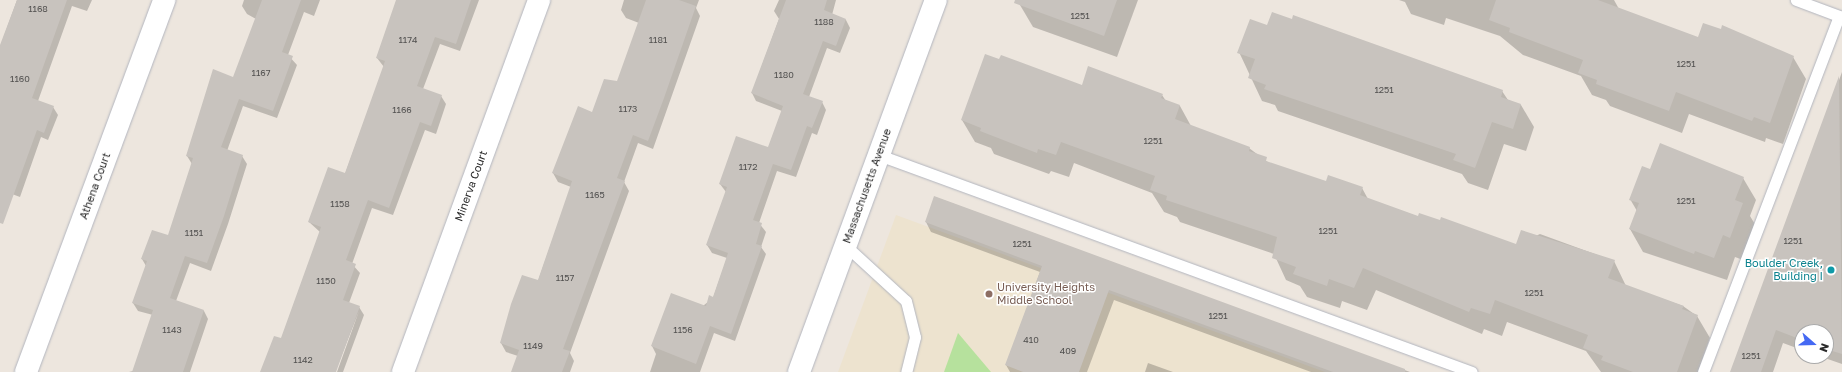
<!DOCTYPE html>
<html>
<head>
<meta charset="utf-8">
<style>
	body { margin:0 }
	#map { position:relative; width:1842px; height:372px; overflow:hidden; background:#ede6de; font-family:"Golos Text",sans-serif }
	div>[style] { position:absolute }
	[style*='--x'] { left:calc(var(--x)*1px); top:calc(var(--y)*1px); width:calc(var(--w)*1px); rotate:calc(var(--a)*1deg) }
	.education>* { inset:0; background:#ede3cf }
	.green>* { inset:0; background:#b6e19d }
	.shadow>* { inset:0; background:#0003 }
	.building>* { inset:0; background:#c8c3be }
	.roads { filter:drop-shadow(0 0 1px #b2b5be) drop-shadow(0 0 1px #b2b5be) }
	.lane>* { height:11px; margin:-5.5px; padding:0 5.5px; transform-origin:5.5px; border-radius:5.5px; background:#fff }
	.street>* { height:22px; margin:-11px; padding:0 11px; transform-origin:11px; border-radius:11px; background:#fff }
	.dots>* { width:11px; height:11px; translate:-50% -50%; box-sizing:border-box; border:2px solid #fff; border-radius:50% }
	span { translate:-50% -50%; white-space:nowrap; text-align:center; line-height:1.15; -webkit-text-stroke:3px #fff; paint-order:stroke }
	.number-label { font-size:9px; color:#525150 }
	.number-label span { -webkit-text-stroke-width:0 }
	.street-label { font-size:11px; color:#2b2b2b }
	.culture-label { font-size:11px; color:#0d838f }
	.right { translate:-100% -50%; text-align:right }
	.education-label { font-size:11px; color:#785e54 }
	.left { translate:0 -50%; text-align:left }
	.north { position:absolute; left:1794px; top:324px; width:40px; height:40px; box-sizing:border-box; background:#fff; border:1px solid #aaa; border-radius:50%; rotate:110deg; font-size:11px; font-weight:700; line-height:16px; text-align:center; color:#2b2b2b }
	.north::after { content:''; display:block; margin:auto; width:14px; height:18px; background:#4569f3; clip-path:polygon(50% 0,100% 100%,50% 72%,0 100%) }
</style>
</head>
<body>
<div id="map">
	<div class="education">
		<i style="clip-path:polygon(896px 215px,1325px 372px,838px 372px)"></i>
	</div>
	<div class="green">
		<i style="clip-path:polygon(958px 333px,991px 372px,944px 372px)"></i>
	</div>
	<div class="shadow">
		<i style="clip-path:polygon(17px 0,92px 0,87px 11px,72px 6px,38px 101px,53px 107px,58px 115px,48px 140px,41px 137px,20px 197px,12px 194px,0 209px,0 47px)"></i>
		<i style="clip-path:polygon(244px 0,320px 0,314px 16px,304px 12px,288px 55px,297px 65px,277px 118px,243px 106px,227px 151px,242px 156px,247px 164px,228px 224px,211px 271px,190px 263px,176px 301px,204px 311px,208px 319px,190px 372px,129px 372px,133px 371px,153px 315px,138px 311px,133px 303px,146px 266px,142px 259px,169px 237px,192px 164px,187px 156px,234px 78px,256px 19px,247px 14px,242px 6px)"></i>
		<i style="clip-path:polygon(405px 0,479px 0,460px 51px,440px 44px,423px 89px,441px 96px,446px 104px,436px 134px,425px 130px,393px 215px,372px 208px,352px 264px,360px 273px,349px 303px,359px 307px,364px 315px,343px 372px,337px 372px,359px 311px,335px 372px,261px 372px,281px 340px,320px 232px,309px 222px,345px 174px,384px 67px,377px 58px)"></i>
		<i style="clip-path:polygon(624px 0,699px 0,696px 8px,700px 16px,653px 149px,638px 143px,624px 182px,629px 191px,570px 353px,574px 361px,570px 372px,512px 372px,518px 356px,506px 352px,501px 343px,538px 281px,571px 187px,558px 182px,553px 173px,618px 82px,639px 23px,626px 18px,621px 10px)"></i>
		<i style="clip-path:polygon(779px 0,836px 0,832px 15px,846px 20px,850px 28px,840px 53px,827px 48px,809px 97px,822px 102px,826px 110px,817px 135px,812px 133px,796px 177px,777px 171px,759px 223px,766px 232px,761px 247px,766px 254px,735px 341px,714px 333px,700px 372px,650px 372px,656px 354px,652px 346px,713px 298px,727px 258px,712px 253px,707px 245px,726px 192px,720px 184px,768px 149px,782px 111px,756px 101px,752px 93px,779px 19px,774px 11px)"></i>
		<i style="clip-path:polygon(1022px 0,1138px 0,1117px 57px,1033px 27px,1020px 5px)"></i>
		<i style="clip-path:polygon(1399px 0,1614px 0,1619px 9px,1699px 39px,1793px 57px,1806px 79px,1783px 144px,1766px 138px,1765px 142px,1689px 114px,1682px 133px,1610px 106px,1606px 100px,1592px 95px,1581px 76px,1523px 55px,1500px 36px,1446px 18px,1444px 25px,1411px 14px,1405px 2px)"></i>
		<i style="clip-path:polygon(1239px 52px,1502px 91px,1508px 100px,1521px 105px,1534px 127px,1526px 151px,1504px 144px,1488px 190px,1468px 183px,1462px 174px,1278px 111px,1275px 105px,1262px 101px)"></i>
		<i style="clip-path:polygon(1842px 72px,1842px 364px,1819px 356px,1826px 356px,1826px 332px,1802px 332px,1802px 350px,1783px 343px,1773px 372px,1732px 372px)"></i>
		<i style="clip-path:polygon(1082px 86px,1162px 95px,1166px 101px,1180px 106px,1191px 126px,1249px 148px,1269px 163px,1326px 183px,1362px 188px,1368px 199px,1419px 217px,1516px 245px,1540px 234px,1614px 261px,1626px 286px,1683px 306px,1697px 316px,1710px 338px,1698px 372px,1601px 372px,1586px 351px,1507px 322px,1502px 336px,1484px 329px,1482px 334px,1376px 290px,1367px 310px,1342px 301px,1340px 308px,1307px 297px,1300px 286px,1286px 280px,1274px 254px,1180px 222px,1177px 217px,1164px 212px,1152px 193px,1074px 163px,1069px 177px,1051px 171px,1049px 174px,994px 154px,991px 148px,975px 142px,962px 120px)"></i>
		<i style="clip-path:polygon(1651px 170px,1743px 178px,1756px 200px,1750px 216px,1756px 226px,1743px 260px,1735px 257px,1727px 280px,1643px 252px,1630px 229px,1637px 211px,1630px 199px)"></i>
		<i style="clip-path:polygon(935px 197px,1410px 372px,1311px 372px,1114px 300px,1087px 372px,1010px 372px,1006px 365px,1040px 272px,931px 232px,926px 222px)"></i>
		<i style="clip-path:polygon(1148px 363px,1173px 372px,1145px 372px)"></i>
	</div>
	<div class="building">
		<i style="clip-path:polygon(17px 0,67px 0,32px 98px,54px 106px,44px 133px,37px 130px,3px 224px,0 223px,0 45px)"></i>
		<i style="clip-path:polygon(262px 0,301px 0,282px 52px,293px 56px,273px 111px,239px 99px,221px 147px,243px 155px,224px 216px,207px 263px,185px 256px,170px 298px,204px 310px,183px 372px,132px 372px,153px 310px,132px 303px,147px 261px,141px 259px,152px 230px,168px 235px,193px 158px,186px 156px,213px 69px,233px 77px)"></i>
		<i style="clip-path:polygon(396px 0,471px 0,456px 44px,435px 37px,417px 86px,442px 95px,431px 126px,420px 122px,389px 208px,368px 200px,346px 260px,356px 264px,343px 300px,360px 306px,336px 372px,260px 372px,274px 336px,281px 338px,321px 227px,308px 222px,328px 167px,345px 173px,385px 61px,376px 58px)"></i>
		<i style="clip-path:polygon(646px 0,679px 0,696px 6px,664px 98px,648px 141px,633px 135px,617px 178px,625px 181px,563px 349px,570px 351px,562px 372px,511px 372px,519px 350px,500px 343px,511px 304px,522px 275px,538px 280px,572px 181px,552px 173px,578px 106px,592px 112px,604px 79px,617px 81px)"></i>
		<i style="clip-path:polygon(786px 0,827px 0,824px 10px,846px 19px,836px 46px,823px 41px,803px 94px,823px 101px,812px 128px,807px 126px,791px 170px,773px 164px,753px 220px,762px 223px,756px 244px,762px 246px,731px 334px,710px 326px,696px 364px,651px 346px,671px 293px,706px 306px,709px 295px,713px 297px,728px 253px,706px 245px,727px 187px,719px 184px,736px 136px,768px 147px,783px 106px,751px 93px)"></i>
		<i style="clip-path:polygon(1015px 0,1117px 0,1104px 36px,1014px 3px)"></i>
		<i style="clip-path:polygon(1496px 0,1598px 0,1698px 37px,1703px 23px,1721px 29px,1722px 25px,1794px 56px,1770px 123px,1754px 117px,1752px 121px,1676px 92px,1669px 111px,1596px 84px,1597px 80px,1578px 73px,1583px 60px,1509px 32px,1510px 28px,1489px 20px)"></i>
		<i style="clip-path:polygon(1272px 12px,1292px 19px,1293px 15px,1503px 90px,1501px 97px,1521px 104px,1513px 129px,1492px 122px,1475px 168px,1453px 160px,1456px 154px,1264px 89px,1266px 85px,1248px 78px,1255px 59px,1237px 53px,1250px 19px,1267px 25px)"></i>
		<i style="clip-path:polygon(985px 54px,999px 59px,1001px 55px,1082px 85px,1088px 66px,1163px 94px,1161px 98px,1180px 105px,1175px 119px,1250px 147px,1249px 151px,1267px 157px,1266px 161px,1326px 181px,1328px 175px,1363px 187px,1360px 195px,1418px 216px,1419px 213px,1440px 220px,1441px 217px,1516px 244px,1521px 230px,1615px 260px,1608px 278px,1684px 306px,1682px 309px,1698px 315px,1677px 372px,1633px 372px,1601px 360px,1603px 356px,1583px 348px,1588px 335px,1495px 300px,1490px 314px,1471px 308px,1469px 312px,1363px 268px,1354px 288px,1329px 279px,1327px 286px,1293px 274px,1296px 267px,1272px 258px,1277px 237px,1166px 200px,1167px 196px,1150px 190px,1155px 176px,1061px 142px,1056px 155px,1038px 149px,1037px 153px,980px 131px,981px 128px,961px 120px)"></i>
		<i style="clip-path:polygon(1839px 76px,1842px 354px,1826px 349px,1826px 332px,1802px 332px,1802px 340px,1776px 330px,1761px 372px,1730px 372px)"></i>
		<i style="clip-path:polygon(1660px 143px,1744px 177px,1735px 200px,1743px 203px,1730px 238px,1723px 235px,1714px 258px,1695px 251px,1694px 254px,1629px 229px,1639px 203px,1629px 200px,1642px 166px,1650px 169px)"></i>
		<i style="clip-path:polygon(934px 196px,1405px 369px,1405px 372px,1333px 372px,1109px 290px,1079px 372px,1023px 372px,1005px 365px,1042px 266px,925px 222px)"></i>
	</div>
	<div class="roads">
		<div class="lane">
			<i style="--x:879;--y:155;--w:631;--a:20.1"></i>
			<i style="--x:846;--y:246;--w:81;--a:42.5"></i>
			<i style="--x:906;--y:301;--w:37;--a:76"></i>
			<i style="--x:915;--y:337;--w:36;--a:104"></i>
			<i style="--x:1703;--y:372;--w:381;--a:-69.1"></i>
			<i style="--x:1839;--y:16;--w:46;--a:-159.6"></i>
		</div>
		<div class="street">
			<i style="--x:26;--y:372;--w:397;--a:-69.6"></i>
			<i style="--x:403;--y:372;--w:396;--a:-69.9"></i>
			<i style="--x:799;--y:372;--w:396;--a:-69.8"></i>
		</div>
	</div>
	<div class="dots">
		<i style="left:1831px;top:270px;background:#0f9aa8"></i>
		<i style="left:989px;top:294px;background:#8d6e63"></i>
	</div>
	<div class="number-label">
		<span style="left:38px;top:9px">1168</span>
		<span style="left:1080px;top:16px">1251</span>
		<span style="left:824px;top:22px">1188</span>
		<span style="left:408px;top:40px">1174</span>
		<span style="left:658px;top:40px">1181</span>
		<span style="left:1686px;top:64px">1251</span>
		<span style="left:261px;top:73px">1167</span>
		<span style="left:784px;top:75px">1180</span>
		<span style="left:20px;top:79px">1160</span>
		<span style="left:1384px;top:90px">1251</span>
		<span style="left:628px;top:109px">1173</span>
		<span style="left:402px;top:110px">1166</span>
		<span style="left:1153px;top:141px">1251</span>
		<span style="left:748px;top:167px">1172</span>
		<span style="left:595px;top:195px">1165</span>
		<span style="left:1686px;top:201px">1251</span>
		<span style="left:340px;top:204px">1158</span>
		<span style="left:1328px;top:231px">1251</span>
		<span style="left:194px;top:233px">1151</span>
		<span style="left:1793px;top:241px">1251</span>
		<span style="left:1022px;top:244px">1251</span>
		<span style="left:565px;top:278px">1157</span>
		<span style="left:326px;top:281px">1150</span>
		<span style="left:1534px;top:293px">1251</span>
		<span style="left:1218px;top:316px">1251</span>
		<span style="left:172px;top:330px">1143</span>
		<span style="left:683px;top:330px">1156</span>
		<span style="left:1031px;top:340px">410</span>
		<span style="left:533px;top:346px">1149</span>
		<span style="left:1068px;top:351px">409</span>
		<span style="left:1751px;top:356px">1251</span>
		<span style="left:303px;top:360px">1142</span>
	</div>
	<div class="street-label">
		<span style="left:95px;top:186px;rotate:-70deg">Athena Court</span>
		<span style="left:471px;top:186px;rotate:-70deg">Minerva Court</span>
		<span style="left:867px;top:186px;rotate:-70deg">Massachusetts Avenue</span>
	</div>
	<div class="culture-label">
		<span class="right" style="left:1823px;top:270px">Boulder Creek,<br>Building I</span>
	</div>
	<div class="education-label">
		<span class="left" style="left:997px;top:294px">University Heights<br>Middle School</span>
	</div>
	<div class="north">N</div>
</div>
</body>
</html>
